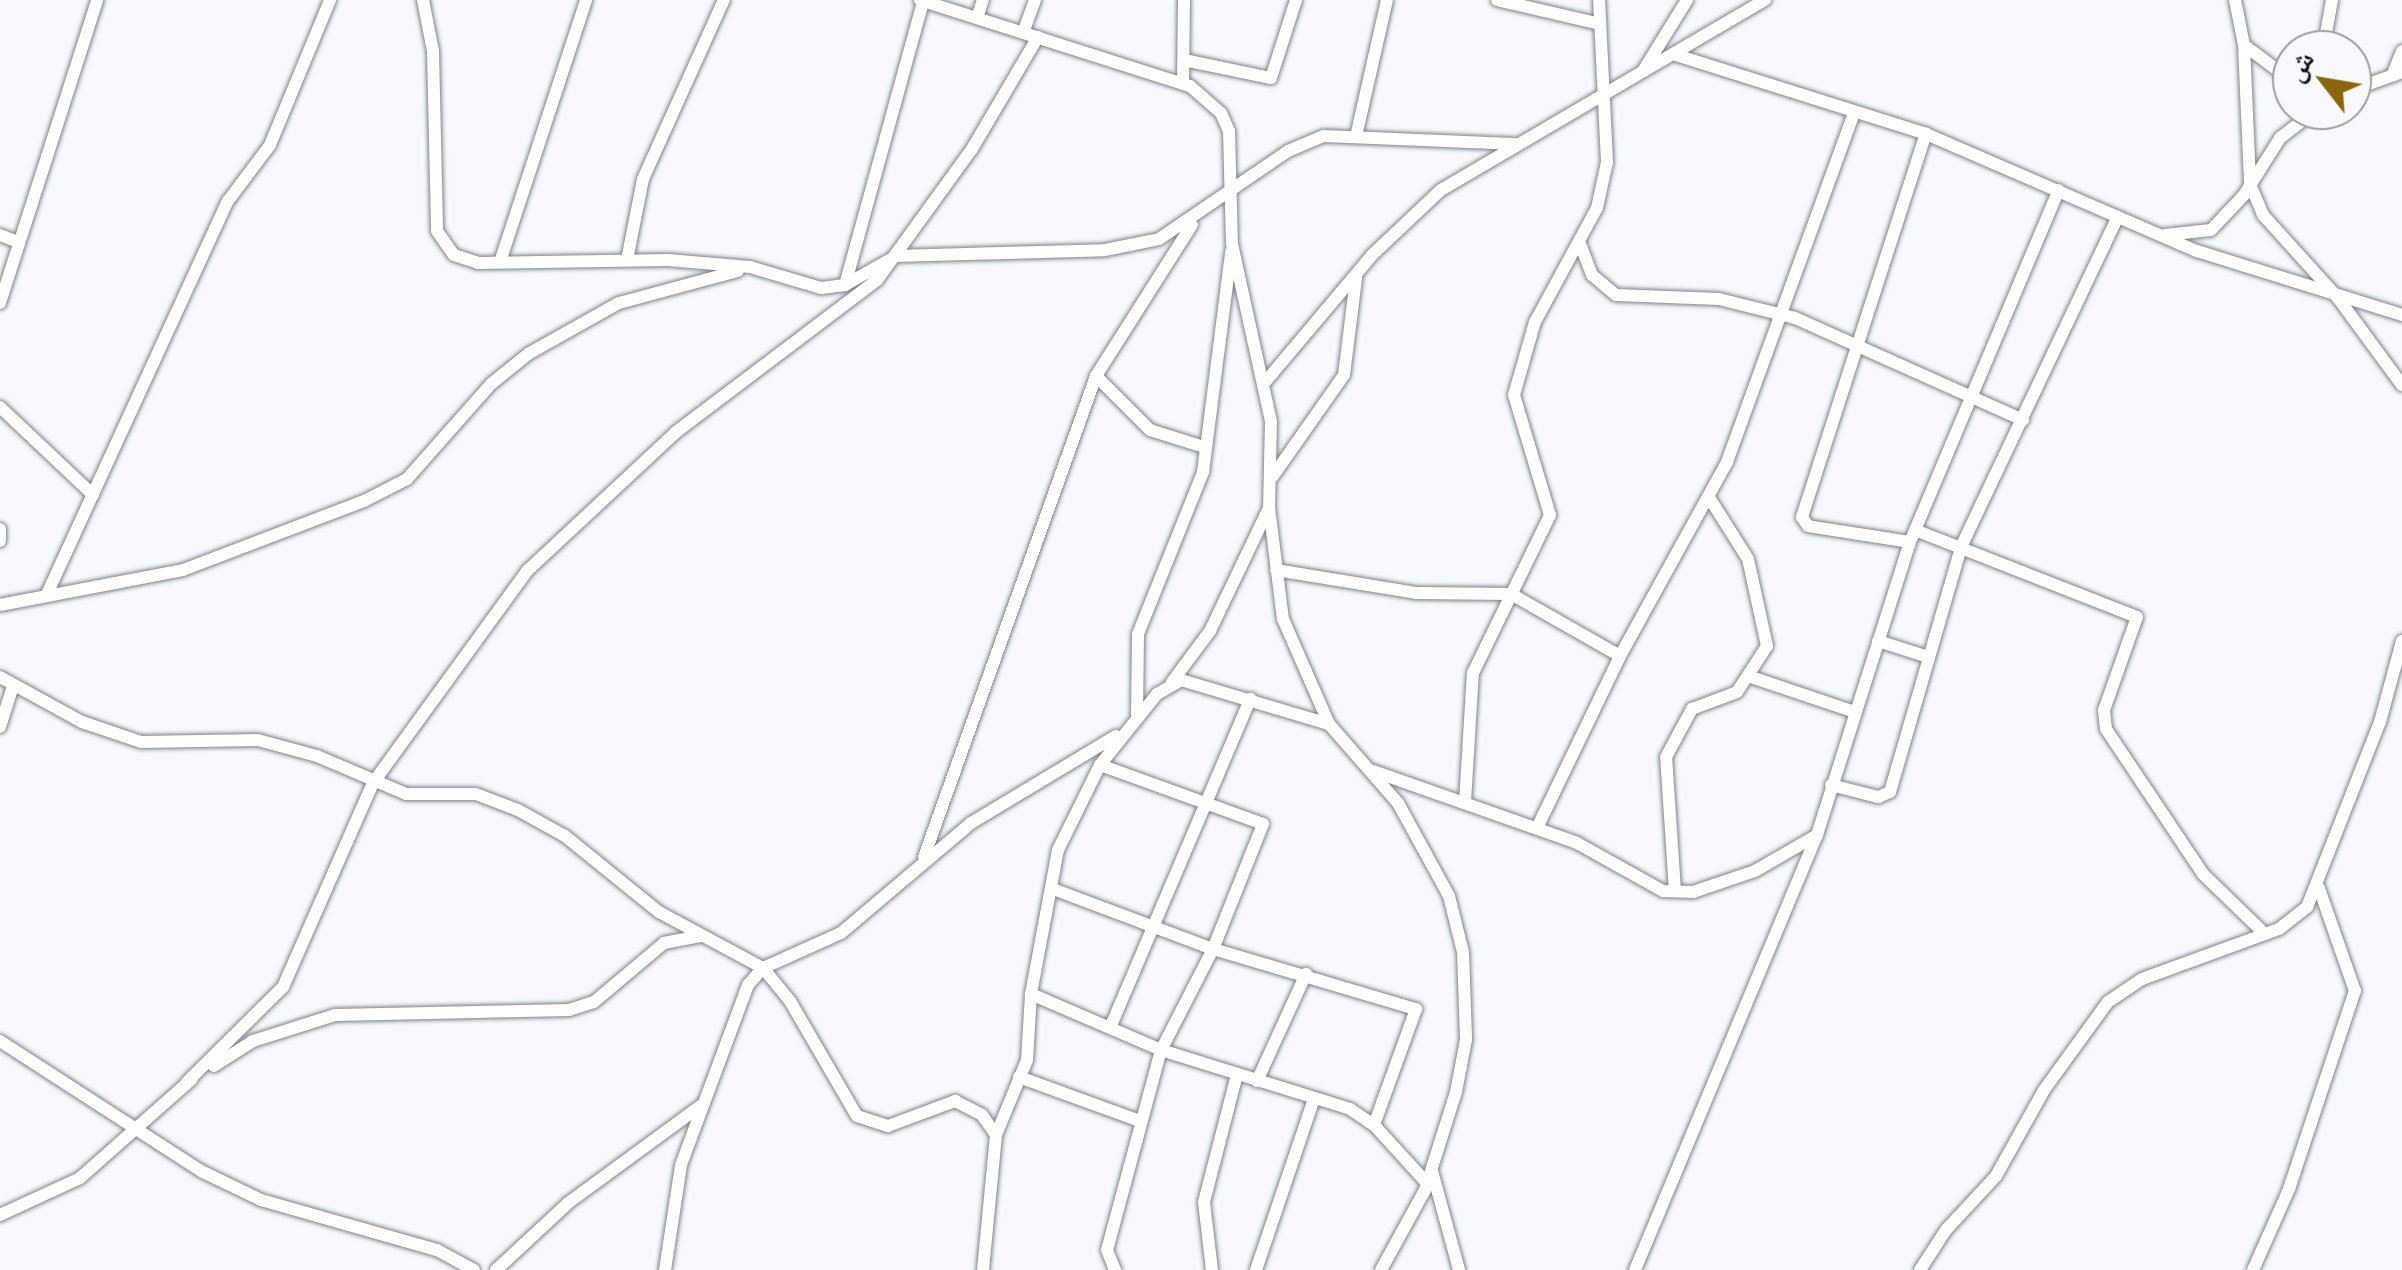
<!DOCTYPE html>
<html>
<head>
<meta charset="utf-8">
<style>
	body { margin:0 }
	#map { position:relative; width:2402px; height:1270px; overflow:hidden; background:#f7f9fd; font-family:"Noto Sans","Noto Naskh Arabic",sans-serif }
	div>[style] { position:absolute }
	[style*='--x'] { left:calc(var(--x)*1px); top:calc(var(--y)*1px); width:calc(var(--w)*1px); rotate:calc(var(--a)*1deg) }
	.roads { filter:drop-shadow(0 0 2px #7d828c) drop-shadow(0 0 2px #7d828c) }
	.minor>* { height:12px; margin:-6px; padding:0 6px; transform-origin:6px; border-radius:6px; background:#fff }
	span { translate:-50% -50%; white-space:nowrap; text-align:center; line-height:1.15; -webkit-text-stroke:9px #f7f9fd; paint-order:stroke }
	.north { position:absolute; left:2272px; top:30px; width:100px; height:100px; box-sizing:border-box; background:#f7f9fd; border:2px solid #9c9da1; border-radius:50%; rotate:301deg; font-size:28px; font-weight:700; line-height:40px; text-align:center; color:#131418 }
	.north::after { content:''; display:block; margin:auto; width:35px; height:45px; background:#8d660a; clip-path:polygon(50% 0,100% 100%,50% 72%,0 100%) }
</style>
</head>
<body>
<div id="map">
	<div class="roads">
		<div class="minor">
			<i style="--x:423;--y:0;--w:52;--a:78.9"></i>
			<i style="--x:433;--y:51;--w:180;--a:88.7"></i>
			<i style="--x:437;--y:231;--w:29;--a:55"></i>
			<i style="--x:454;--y:255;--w:25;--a:18"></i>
			<i style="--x:478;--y:263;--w:190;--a:-0.9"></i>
			<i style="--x:668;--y:260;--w:82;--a:4.9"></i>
			<i style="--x:750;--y:267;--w:74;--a:16.5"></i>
			<i style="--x:821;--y:288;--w:24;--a:-7"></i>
			<i style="--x:845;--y:285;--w:59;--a:-29.6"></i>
			<i style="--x:896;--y:256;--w:209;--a:-1.6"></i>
			<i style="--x:1105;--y:250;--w:55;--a:-11.5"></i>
			<i style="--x:1159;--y:239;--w:156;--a:-34.3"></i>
			<i style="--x:1288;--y:151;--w:39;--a:-23"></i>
			<i style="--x:1324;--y:136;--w:194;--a:2.4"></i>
			<i style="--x:920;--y:0;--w:283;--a:17.7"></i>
			<i style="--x:1190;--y:86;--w:41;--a:41.1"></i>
			<i style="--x:1221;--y:113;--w:20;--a:66"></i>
			<i style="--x:1229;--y:131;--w:113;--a:88.5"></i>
			<i style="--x:1232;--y:244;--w:181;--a:77.6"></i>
			<i style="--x:1271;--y:421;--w:86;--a:91.3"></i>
			<i style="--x:1269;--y:507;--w:113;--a:82.9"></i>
			<i style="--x:1283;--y:619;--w:115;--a:66.3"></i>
			<i style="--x:1329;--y:724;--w:105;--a:48.9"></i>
			<i style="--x:1398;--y:803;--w:106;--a:61.3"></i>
			<i style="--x:1449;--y:896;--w:58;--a:76"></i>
			<i style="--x:1463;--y:952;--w:88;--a:88"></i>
			<i style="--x:1466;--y:1040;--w:53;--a:100.9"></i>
			<i style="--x:1456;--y:1092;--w:103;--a:107.6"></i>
			<i style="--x:1425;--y:1190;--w:91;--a:118.8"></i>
			<i style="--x:1497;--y:0;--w:106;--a:13.1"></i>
			<i style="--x:2235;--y:0;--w:46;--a:78.7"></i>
			<i style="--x:2244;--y:45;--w:60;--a:36.9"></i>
			<i style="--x:977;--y:18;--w:19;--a:-72"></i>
			<i style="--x:1023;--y:33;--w:35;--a:-70"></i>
			<i style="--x:2244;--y:45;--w:139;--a:87.5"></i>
			<i style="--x:2250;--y:184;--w:34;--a:67"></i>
			<i style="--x:2263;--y:215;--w:112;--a:47.9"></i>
			<i style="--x:2338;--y:298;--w:108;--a:53.7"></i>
			<i style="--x:2323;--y:50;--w:51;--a:-79.8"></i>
			<i style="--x:1673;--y:54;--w:265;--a:17.5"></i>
			<i style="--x:1926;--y:134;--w:295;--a:23.4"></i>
			<i style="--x:2197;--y:251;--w:215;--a:17.3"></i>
			<i style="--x:1184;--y:60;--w:89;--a:11.7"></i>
			<i style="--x:1271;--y:78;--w:82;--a:-72.2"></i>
			<i style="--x:1643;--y:71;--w:84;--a:-58.2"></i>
			<i style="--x:2392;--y:76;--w:27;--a:-68"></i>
			<i style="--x:1183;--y:84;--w:84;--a:-89.3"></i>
			<i style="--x:2352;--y:90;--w:53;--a:-19.8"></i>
			<i style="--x:1357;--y:132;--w:135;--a:-77.2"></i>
			<i style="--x:0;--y:235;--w:17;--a:21"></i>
			<i style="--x:2165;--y:235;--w:46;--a:-6.2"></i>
			<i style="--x:2211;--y:230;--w:48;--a:-46.7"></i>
			<i style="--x:2244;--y:195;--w:67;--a:-57.7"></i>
			<i style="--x:2280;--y:138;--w:46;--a:-37.9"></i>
			<i style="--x:1579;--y:241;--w:36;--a:69"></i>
			<i style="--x:1592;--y:275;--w:31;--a:40"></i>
			<i style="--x:1616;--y:295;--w:103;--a:2.2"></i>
			<i style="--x:1719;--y:299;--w:78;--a:14"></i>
			<i style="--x:1795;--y:318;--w:250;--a:24.1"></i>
			<i style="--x:627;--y:260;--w:83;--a:-78.8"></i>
			<i style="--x:643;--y:179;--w:196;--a:-65.7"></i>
			<i style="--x:500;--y:262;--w:276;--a:-71.8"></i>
			<i style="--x:845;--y:285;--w:295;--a:-74.6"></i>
			<i style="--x:0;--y:303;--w:318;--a:-72.2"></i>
			<i style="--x:1096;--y:376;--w:76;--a:45"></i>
			<i style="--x:1150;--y:430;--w:57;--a:17.5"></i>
			<i style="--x:1266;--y:381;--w:165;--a:-49.9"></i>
			<i style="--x:1372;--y:255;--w:95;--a:-43.3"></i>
			<i style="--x:1441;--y:190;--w:376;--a:-30.4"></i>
			<i style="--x:0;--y:407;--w:128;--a:43.4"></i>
			<i style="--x:1273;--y:476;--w:123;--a:-54.9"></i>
			<i style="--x:1344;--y:375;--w:98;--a:-82.9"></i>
			<i style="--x:0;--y:529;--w:12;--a:90"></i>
			<i style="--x:1915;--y:530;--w:238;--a:21.4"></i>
			<i style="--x:2137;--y:617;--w:99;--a:109.5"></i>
			<i style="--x:2104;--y:710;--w:19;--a:84"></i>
			<i style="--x:2106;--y:729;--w:174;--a:56.2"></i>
			<i style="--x:2203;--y:874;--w:86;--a:44.1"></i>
			<i style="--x:1910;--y:542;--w:103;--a:-171.1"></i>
			<i style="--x:1808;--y:526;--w:11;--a:-124"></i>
			<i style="--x:1802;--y:517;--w:403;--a:-72.1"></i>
			<i style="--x:1276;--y:570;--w:143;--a:9.3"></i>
			<i style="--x:1417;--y:593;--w:94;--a:0.6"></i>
			<i style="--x:1511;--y:594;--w:125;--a:29.6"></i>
			<i style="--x:47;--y:594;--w:433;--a:-65.3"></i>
			<i style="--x:228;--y:201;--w:70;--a:-53.1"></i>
			<i style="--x:270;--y:145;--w:157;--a:-67.5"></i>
			<i style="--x:0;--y:605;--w:186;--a:-10.8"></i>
			<i style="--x:183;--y:570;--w:194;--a:-20.9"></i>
			<i style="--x:364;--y:501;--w:48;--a:-27.1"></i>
			<i style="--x:407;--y:479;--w:127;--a:-48.5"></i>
			<i style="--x:491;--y:384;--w:48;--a:-39"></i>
			<i style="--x:528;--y:354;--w:104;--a:-29.3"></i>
			<i style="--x:619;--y:303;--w:123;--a:-15.1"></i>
			<i style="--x:1878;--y:641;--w:52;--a:17.7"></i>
			<i style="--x:0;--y:677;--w:94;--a:28.8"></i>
			<i style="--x:82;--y:722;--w:62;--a:18.7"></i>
			<i style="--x:141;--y:742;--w:117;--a:-1"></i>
			<i style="--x:258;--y:740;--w:61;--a:15.2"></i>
			<i style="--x:317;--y:756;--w:97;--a:23.1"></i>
			<i style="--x:406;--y:794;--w:70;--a:0"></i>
			<i style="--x:476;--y:794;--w:45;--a:20.9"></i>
			<i style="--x:518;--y:810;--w:54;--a:29"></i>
			<i style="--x:565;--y:836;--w:121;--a:39"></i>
			<i style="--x:659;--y:912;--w:118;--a:28.3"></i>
			<i style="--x:763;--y:968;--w:43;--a:50.7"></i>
			<i style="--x:790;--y:1001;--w:133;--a:59.8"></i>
			<i style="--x:857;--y:1116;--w:33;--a:18"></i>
			<i style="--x:888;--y:1126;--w:72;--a:-20.5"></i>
			<i style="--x:955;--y:1101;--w:30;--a:27"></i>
			<i style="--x:982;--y:1115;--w:24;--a:55"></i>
			<i style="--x:1751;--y:677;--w:110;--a:18.6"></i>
			<i style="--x:1172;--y:682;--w:64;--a:-53.3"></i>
			<i style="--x:1210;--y:631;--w:136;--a:-64.4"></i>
			<i style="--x:1137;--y:716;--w:82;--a:-89.3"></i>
			<i style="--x:1138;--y:634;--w:175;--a:-68.1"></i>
			<i style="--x:1203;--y:472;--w:222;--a:-82.7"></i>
			<i style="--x:0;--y:727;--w:43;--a:-72.4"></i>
			<i style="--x:1100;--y:765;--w:173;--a:19.9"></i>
			<i style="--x:1263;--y:824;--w:135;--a:111.8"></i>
			<i style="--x:1213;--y:949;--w:114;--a:117.2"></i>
			<i style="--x:1161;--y:1050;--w:207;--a:105.1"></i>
			<i style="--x:1107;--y:1250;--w:22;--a:68"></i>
			<i style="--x:1373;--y:771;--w:216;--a:19.4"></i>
			<i style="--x:1577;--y:843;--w:98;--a:29.2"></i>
			<i style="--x:1663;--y:891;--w:30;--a:2"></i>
			<i style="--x:1693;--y:892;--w:65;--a:-18.7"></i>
			<i style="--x:1755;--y:871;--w:72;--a:-30.1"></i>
			<i style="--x:1831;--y:785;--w:49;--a:14.3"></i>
			<i style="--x:1878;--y:797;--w:13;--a:-23"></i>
			<i style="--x:1890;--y:792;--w:255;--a:-73.8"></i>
			<i style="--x:1961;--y:547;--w:365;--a:-64.6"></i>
			<i style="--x:1465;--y:802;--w:129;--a:-86.5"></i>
			<i style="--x:1473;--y:673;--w:176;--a:-64"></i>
			<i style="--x:1550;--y:515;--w:125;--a:-106.7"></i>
			<i style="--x:1514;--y:395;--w:76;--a:-74"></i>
			<i style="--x:1535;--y:322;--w:130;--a:-61.5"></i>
			<i style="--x:1597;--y:208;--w:47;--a:-77.7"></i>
			<i style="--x:1607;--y:162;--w:162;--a:-92.8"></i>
			<i style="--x:1537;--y:828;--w:191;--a:-64.2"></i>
			<i style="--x:1620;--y:656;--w:222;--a:-61.1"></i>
			<i style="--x:1727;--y:462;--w:370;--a:-70"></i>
			<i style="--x:924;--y:857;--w:511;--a:-70.32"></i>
			<i style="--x:1096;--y:376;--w:179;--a:-57.6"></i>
			<i style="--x:1053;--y:889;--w:171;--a:20.6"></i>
			<i style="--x:1213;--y:949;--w:212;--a:16.5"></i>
			<i style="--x:1416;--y:1009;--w:123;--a:109.9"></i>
			<i style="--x:1675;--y:891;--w:134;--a:-93.8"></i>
			<i style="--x:1666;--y:757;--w:55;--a:-61.6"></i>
			<i style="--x:1692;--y:709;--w:48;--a:-20.7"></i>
			<i style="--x:1737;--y:692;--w:55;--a:-56.9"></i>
			<i style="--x:1767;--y:646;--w:89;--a:-102.3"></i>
			<i style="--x:1748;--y:559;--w:71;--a:-122.3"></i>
			<i style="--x:1031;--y:994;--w:142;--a:23.3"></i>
			<i style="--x:1161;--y:1050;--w:198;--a:17.3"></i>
			<i style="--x:1350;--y:1109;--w:29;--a:34"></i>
			<i style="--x:1374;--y:1125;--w:79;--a:47.6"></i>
			<i style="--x:1110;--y:1028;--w:358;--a:-66.9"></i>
			<i style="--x:0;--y:1041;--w:239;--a:32.9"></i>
			<i style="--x:201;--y:1171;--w:67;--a:25.8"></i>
			<i style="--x:261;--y:1200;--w:183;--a:15.9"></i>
			<i style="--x:437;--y:1250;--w:42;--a:28.4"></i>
			<i style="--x:214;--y:1066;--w:46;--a:-32.7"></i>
			<i style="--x:253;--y:1041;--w:86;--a:-17.6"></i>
			<i style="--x:335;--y:1015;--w:234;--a:-1.2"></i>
			<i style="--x:569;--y:1010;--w:26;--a:-18"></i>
			<i style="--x:594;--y:1002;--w:92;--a:-40.1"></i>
			<i style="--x:664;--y:943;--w:38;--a:-11"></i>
			<i style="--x:1019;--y:1077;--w:129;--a:20"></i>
			<i style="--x:1257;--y:1081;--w:118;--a:-65.4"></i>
			<i style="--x:187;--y:1082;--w:135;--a:-44.7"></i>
			<i style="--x:283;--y:987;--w:223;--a:-66.2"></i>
			<i style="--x:373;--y:783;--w:262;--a:-54"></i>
			<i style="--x:527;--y:571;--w:204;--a:-43"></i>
			<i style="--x:676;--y:432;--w:252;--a:-37.1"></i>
			<i style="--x:877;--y:280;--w:162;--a:-54.1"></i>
			<i style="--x:972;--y:149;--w:130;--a:-59.5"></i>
			<i style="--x:1432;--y:1171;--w:103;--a:74.7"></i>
			<i style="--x:0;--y:1215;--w:88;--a:-24.8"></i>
			<i style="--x:80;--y:1178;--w:149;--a:-41.5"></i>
			<i style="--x:496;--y:1270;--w:98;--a:-42.9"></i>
			<i style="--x:568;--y:1203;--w:166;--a:-36.2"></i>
			<i style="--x:665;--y:1270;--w:106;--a:-81.3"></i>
			<i style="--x:681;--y:1165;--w:192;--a:-69.6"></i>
			<i style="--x:748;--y:985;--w:23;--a:-49"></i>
			<i style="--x:763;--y:968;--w:85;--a:-24.2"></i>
			<i style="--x:841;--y:933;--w:170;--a:-40.2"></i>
			<i style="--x:971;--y:823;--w:169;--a:-31"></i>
			<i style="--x:983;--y:1270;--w:136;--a:-84.5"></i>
			<i style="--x:996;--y:1135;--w:81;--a:-67.5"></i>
			<i style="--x:1027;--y:1060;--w:66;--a:-86.5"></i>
			<i style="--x:1031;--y:994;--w:147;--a:-79.4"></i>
			<i style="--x:1058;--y:850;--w:95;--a:-63.7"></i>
			<i style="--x:1100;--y:765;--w:91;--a:-51.2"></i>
			<i style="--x:1157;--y:694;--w:28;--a:-30"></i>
			<i style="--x:1181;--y:680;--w:154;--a:16.6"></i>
			<i style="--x:1212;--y:1270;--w:68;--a:-96.7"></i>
			<i style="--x:1204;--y:1202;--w:132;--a:-75.5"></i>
			<i style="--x:1256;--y:1270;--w:181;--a:-71.3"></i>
			<i style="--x:1635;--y:1270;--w:472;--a:-67.3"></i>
			<i style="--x:1817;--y:835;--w:307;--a:-72.4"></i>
			<i style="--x:1910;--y:542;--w:382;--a:-67.1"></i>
			<i style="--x:1920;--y:1270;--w:48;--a:-57"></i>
			<i style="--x:1946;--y:1230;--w:74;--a:-47.2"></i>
			<i style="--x:1996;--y:1176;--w:98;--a:-60.8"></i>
			<i style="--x:2044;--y:1090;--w:109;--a:-54"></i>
			<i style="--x:2108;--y:1002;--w:41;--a:-34.1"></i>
			<i style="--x:2142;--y:979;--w:146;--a:-20.1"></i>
			<i style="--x:2279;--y:929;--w:36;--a:-38"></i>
			<i style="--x:2307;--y:907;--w:199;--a:-68.5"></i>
			<i style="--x:2380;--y:722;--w:84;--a:-74.8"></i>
			<i style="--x:2253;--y:1270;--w:89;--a:-66"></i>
			<i style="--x:2289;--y:1189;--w:209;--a:-71.6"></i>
			<i style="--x:2355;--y:991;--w:109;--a:-109.3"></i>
		</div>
	</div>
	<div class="north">ش</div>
</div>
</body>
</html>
